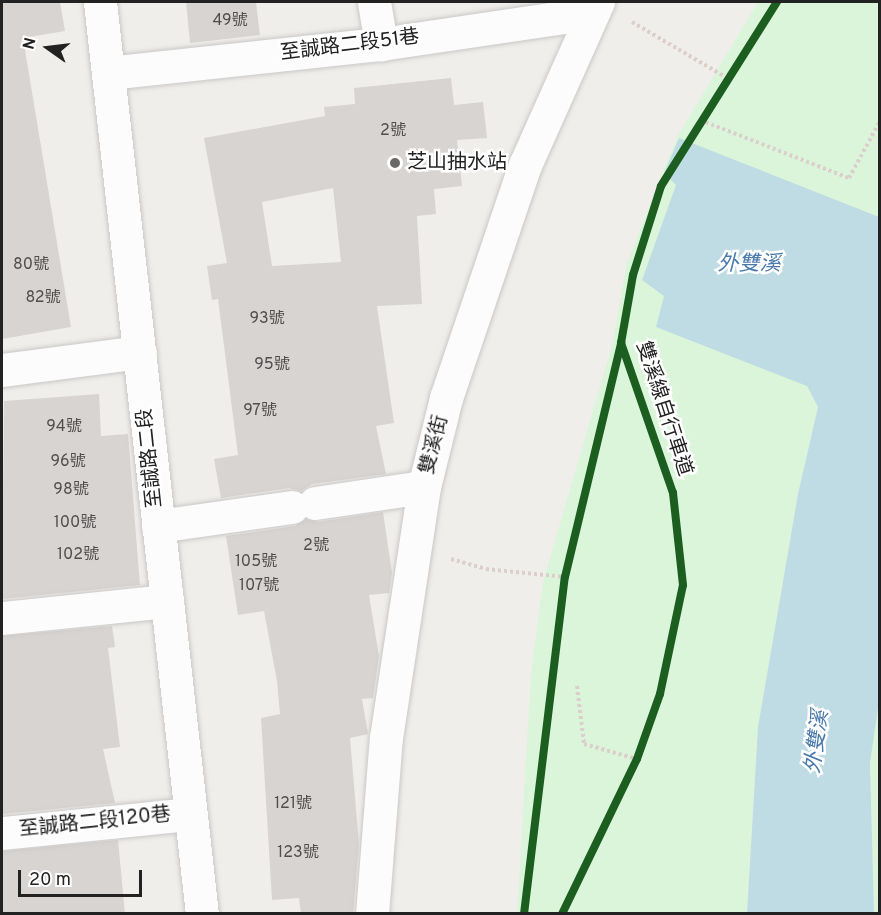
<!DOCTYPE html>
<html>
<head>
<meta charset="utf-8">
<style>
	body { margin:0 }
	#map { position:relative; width:881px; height:915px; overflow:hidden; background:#f0eeeb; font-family:Overpass,"Noto Sans TC",sans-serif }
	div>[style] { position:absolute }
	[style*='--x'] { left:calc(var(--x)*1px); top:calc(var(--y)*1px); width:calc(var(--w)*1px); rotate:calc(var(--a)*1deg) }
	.park>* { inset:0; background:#daf5da }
	.water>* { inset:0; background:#bfdbe3 }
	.building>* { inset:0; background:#d7d4d2 }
	.path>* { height:4px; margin-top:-2px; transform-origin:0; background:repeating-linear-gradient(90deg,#dccecd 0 3px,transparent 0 6px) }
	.roads { filter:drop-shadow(0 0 2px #c9c8c7) drop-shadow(0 0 2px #c9c8c7) }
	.minor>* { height:33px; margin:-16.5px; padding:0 16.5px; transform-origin:16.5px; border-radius:16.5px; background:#fdfcfc }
	.cycleway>* { height:8px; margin:-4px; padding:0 4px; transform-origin:4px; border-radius:4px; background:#1b5e20 }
	.dots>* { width:16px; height:16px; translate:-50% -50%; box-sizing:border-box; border:3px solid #fff; border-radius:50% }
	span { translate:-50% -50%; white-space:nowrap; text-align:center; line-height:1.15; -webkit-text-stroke:5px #fff; paint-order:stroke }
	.number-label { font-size:16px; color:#4f4e4e }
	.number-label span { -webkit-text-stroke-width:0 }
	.street-label { font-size:20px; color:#222 }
	.poi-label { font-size:20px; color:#222 }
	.left { translate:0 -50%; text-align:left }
	.water-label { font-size:21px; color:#4a7aab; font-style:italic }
	.frame { position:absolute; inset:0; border:3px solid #222; pointer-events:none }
	.north { position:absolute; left:18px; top:18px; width:60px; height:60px; -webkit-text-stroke:4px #fff; paint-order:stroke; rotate:284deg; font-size:16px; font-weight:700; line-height:24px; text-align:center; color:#222 }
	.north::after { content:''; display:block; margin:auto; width:21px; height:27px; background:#222; clip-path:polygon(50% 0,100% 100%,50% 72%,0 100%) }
	.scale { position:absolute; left:18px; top:870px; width:124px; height:27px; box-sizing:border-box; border:3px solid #222; border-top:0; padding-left:8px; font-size:18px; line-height:21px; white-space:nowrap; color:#222; -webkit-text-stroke:4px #fff; paint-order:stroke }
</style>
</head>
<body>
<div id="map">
	<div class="park">
		<i style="clip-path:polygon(758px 2px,879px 2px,879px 217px,676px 185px,642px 280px,807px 386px,818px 407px,798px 494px,758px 727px,747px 913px,517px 914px,531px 673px,543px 582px,612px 345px,627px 263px,677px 137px)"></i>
		<i style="clip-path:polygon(879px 694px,879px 913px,874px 913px,870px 763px)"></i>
	</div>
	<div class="water">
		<i style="clip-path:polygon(679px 138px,879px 217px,880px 694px,870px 763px,874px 913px,747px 913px,758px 727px,798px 494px,818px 407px,807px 386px,656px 327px,664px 296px,642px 280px,676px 185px,664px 173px)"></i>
	</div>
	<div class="building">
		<i style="clip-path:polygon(2px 2px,60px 2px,65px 31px,23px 38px,71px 327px,2px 339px)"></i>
		<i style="clip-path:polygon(186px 2px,256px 2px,260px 35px,190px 43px)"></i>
		<i style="clip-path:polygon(evenodd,451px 78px,454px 105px,483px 102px,487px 138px,457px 140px,462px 186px,434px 189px,436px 214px,417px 216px,422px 304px,377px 306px,394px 423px,376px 426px,386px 474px,312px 484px,301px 491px,289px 488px,221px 498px,214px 459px,238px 455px,218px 299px,212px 300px,207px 266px,227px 263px,204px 138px,325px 116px,324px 107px,355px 104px,354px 88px,451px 78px,333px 188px,341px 262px,272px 266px,262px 202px,333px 188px)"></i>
		<i style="clip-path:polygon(99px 394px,101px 436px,128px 434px,140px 585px,2px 599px,4px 401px)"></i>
		<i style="clip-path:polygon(383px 512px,392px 573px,389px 593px,369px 595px,379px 656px,373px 698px,362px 699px,368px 734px,350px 738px,359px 844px,353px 914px,301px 914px,299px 898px,272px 900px,261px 718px,280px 714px,277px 681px,264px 611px,238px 615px,226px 536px,295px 526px,306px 519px,318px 522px)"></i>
		<i style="clip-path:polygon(112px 626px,115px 647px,108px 648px,120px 747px,103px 749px,115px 803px,2px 814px,2px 636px)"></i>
		<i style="clip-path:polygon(118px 840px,125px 914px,2px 914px,2px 851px)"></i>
	</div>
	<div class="path">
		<i style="--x:632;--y:22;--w:110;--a:30.5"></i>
		<i style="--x:700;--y:120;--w:160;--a:21.3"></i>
		<i style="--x:849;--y:178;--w:65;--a:-61.5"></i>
		<i style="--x:451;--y:559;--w:36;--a:16"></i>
		<i style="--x:486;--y:569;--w:79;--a:5.8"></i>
		<i style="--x:577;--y:686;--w:58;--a:83.1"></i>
		<i style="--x:584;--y:744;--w:55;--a:15.8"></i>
	</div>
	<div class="roads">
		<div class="minor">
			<i style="--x:100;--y:2;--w:918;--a:83.62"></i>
			<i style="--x:374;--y:2;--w:43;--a:80.5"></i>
			<i style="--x:108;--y:73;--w:275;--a:-6.1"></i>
			<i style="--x:381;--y:44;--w:213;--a:-8.4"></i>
			<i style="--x:592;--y:13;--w:12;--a:-114"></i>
			<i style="--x:2;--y:370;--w:139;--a:-7.4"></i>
			<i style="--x:315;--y:503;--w:110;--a:-8.4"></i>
			<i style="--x:158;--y:526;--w:135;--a:-8.1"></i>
			<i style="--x:2;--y:618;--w:166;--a:-5.9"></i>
			<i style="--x:2;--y:833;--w:188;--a:-5.8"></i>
			<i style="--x:372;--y:914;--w:177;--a:-85.5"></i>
			<i style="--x:386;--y:738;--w:254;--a:-81.4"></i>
			<i style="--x:424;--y:487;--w:92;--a:-76.1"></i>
			<i style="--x:446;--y:398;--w:246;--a:-71.3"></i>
			<i style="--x:525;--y:165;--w:179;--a:-65.9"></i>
		</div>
	</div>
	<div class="cycleway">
		<i style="--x:524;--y:914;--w:339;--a:-83.1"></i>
		<i style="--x:565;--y:577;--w:241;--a:-76.5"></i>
		<i style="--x:621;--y:343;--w:69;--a:-80"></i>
		<i style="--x:633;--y:275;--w:93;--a:-72.5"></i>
		<i style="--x:661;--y:186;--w:218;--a:-57.8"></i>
		<i style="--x:562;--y:914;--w:172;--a:-64.2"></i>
		<i style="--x:637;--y:759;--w:69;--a:-70.5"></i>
		<i style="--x:660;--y:694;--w:111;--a:-78.1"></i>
		<i style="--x:683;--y:585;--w:93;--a:-96.2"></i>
		<i style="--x:673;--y:493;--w:159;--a:-109.1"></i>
	</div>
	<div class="dots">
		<i style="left:395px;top:163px;background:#6a6968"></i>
	</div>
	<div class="number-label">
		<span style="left:230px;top:21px">49號</span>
		<span style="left:393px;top:131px">2號</span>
		<span style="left:31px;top:265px">80號</span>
		<span style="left:43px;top:298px">82號</span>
		<span style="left:267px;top:319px">93號</span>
		<span style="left:272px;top:365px">95號</span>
		<span style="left:260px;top:411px">97號</span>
		<span style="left:64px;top:427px">94號</span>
		<span style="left:68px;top:462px">96號</span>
		<span style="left:71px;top:490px">98號</span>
		<span style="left:75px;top:523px">100號</span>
		<span style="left:316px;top:546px">2號</span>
		<span style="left:78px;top:555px">102號</span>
		<span style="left:256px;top:562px">105號</span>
		<span style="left:259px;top:586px">107號</span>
		<span style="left:293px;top:804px">121號</span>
		<span style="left:298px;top:853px">123號</span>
	</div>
	<div class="street-label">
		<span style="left:350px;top:46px;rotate:-7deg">至誠路二段51巷</span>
		<span style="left:663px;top:409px;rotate:72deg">雙溪線自行車道</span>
		<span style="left:435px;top:445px;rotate:-76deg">雙溪街</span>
		<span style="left:151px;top:458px;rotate:-96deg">至誠路二段</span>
		<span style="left:95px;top:823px;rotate:-6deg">至誠路二段120巷</span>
	</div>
	<div class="poi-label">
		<span class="left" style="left:407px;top:163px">芝山抽水站</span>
	</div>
	<div class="water-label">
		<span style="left:749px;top:265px">外雙溪</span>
		<span style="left:818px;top:742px;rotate:-82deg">外雙溪</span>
	</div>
	<div class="frame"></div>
	<div class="north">N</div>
	<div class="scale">20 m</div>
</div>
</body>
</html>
